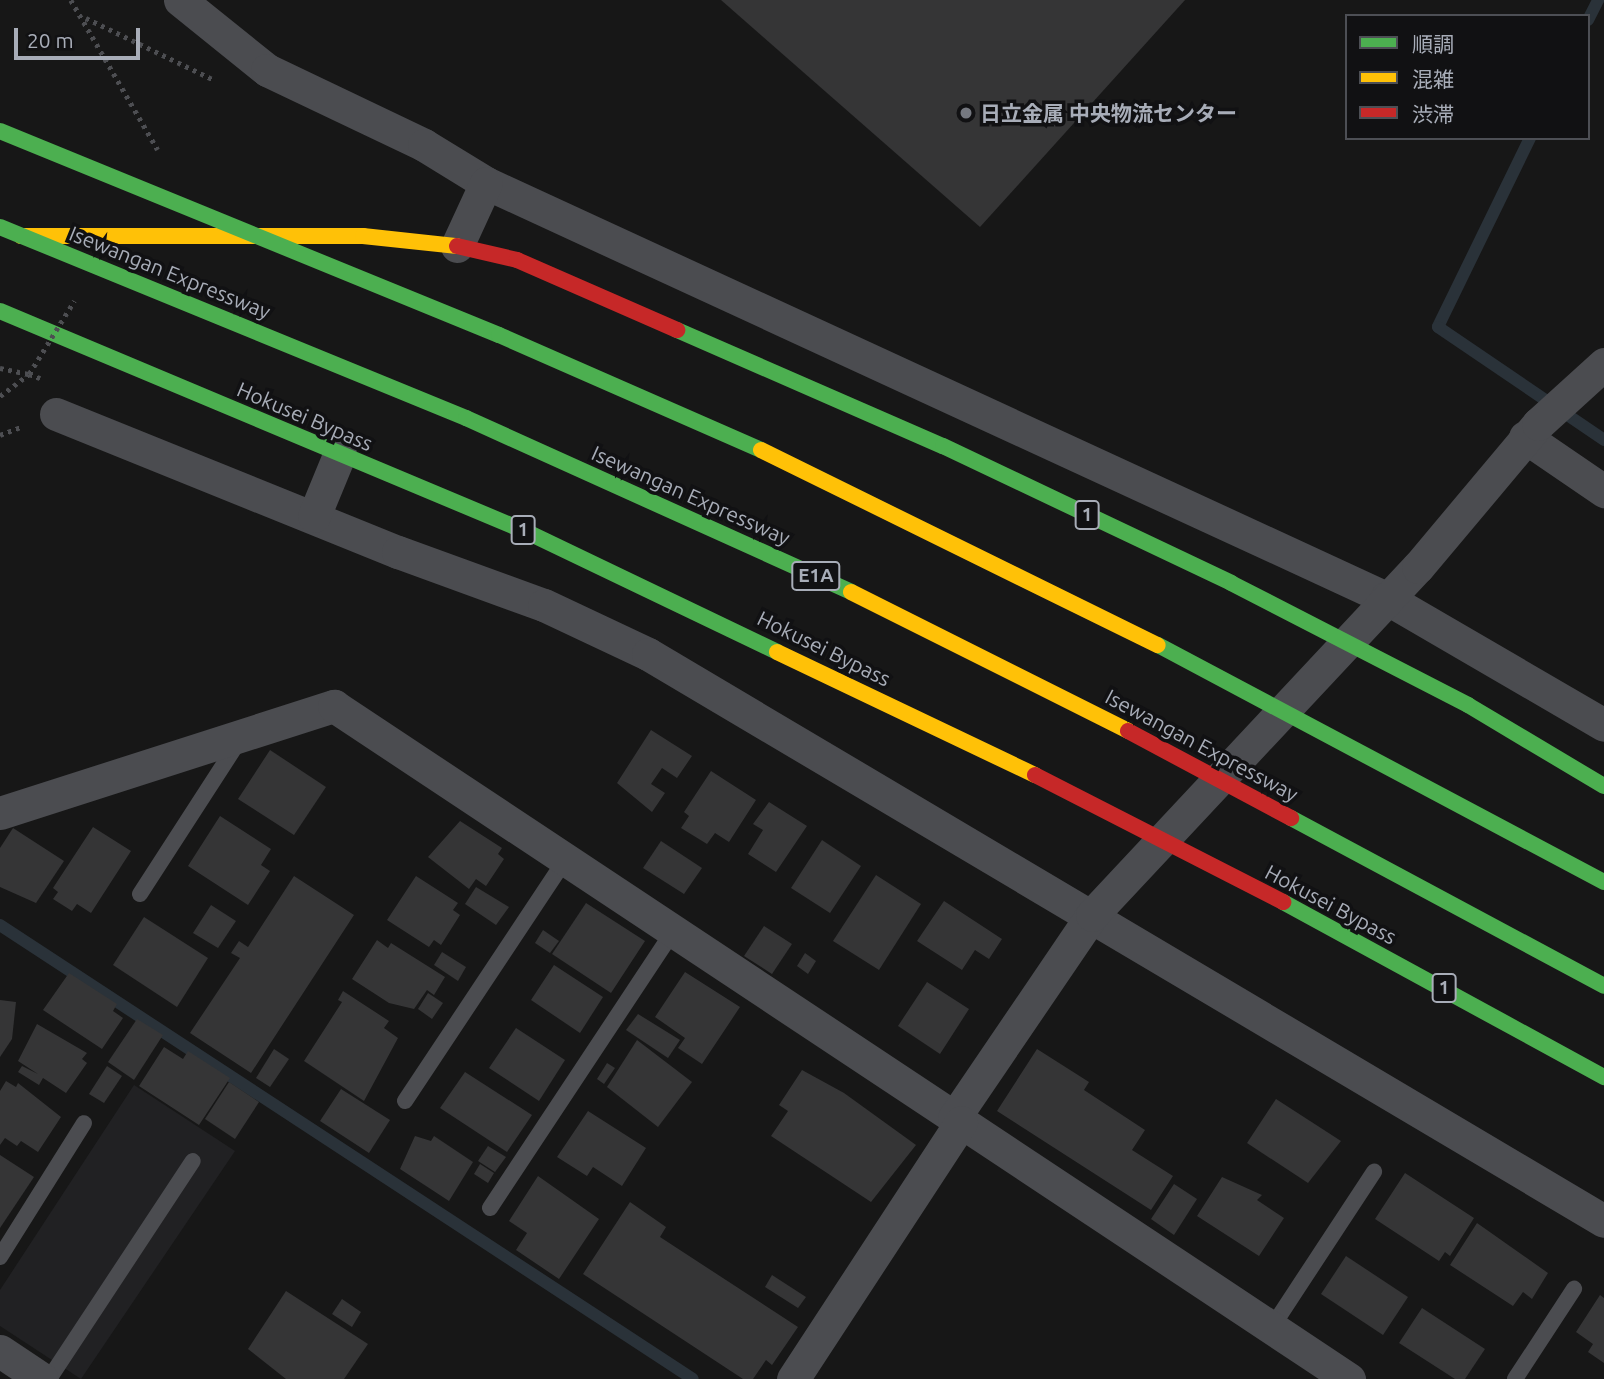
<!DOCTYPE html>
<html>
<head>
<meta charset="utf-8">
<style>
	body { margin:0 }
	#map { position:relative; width:1604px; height:1379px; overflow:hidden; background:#171717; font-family:Ubuntu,"Noto Sans JP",sans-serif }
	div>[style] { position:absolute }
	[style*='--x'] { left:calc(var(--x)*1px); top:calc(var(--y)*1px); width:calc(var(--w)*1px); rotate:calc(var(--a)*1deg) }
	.built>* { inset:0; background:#212123 }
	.stream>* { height:12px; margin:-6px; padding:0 6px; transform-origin:6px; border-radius:6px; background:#2a3239 }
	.building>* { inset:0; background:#353536 }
	.path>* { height:4.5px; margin-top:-2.25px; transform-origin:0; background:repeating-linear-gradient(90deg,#4d4e52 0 3.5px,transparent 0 8.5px) }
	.lane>* { height:16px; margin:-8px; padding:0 8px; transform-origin:8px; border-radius:8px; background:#4b4c50 }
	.street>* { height:33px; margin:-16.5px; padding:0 16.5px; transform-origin:16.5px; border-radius:16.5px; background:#4b4c50 }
	.fast>* { height:16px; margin:-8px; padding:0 8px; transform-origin:8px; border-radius:8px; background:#4caf50 }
	.slow>* { height:16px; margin:-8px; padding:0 8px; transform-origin:8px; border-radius:8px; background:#ffc107 }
	.jam>* { height:16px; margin:-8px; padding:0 8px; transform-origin:8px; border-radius:8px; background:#c62828 }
	.path-bridge>* { height:4.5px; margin-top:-2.25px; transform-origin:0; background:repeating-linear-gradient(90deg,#4d4e52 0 3.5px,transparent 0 8.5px) }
	.fast-bridge>* { height:16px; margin:-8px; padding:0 8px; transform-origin:8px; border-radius:8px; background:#4caf50 }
	.slow-bridge>* { height:16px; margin:-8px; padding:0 8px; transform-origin:8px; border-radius:8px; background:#ffc107 }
	.jam-bridge>* { height:16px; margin:-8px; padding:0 8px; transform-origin:8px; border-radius:8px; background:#c62828 }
	.dots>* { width:19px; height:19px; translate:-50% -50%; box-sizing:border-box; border:4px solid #111113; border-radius:50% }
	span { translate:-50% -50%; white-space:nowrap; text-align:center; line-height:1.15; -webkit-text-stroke:7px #111113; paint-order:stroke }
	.shield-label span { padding:2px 5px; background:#111113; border:2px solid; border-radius:5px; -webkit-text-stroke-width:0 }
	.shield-label { font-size:19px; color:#a8adb8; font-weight:700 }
	.poi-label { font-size:21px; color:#a8adb8; font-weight:700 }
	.left { translate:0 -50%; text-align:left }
	.street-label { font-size:21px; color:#a8adb8 }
	.legend { position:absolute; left:1345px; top:14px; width:245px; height:126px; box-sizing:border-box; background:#111113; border:2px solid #4d4f55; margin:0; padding:9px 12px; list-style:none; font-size:21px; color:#a8adb8 }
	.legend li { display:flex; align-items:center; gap:14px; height:35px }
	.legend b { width:35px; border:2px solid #4d4f55 }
	.scale { position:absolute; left:14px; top:28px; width:126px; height:32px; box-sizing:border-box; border:4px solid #a8adb8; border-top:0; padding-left:9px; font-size:21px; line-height:24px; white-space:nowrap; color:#a8adb8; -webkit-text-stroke:5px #111113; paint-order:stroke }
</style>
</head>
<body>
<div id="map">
	<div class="built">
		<i style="clip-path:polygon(134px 1085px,235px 1151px,81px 1379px,0 1326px,0 1290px)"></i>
	</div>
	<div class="stream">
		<i style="--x:1588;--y:20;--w:22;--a:-63"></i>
		<i style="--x:1530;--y:138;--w:210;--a:116"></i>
		<i style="--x:1438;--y:327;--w:201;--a:34.2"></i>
		<i style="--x:0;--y:925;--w:828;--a:33.23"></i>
	</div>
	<div class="building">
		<i style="clip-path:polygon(721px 0,1185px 0,980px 227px)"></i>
		<i style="clip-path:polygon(651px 730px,692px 756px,677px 778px,662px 768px,651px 784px,665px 793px,652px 812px,617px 783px)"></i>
		<i style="clip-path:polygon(270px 750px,326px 787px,294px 835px,238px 799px)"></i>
		<i style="clip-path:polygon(711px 771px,756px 800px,729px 842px,715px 833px,707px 844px,681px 828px,689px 816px,684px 812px)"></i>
		<i style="clip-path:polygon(769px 802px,807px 826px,776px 872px,748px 854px,763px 830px,753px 824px)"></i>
		<i style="clip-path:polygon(220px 816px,271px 849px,261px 865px,270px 871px,248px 905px,188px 866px)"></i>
		<i style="clip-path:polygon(460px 821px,502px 848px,498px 854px,504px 859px,486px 886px,476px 879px,469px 889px,428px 857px)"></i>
		<i style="clip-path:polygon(93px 827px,131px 851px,91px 913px,77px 904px,72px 911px,53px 899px,58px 892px,53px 888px)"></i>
		<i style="clip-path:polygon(13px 828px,64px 861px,36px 903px,0 887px,0 848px)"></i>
		<i style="clip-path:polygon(822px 840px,861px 866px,830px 913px,791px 888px)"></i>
		<i style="clip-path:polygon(661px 841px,702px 868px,684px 894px,643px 868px)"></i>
		<i style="clip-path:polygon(876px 875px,921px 904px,879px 970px,833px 941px)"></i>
		<i style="clip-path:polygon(294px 876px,354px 915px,251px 1073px,190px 1033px,240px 958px,231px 953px,239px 941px,248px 947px)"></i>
		<i style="clip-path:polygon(416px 876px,458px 903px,453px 910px,460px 915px,441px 945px,434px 940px,429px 947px,387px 920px)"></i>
		<i style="clip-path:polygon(476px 887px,509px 907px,496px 925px,465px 904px)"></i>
		<i style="clip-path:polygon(944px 901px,1002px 939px,989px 959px,975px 950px,962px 970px,917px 941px)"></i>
		<i style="clip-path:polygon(586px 903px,645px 941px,611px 993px,552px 954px)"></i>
		<i style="clip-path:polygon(211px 905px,236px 921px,218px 948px,193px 933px)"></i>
		<i style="clip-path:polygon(144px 917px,208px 958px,177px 1007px,113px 965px)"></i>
		<i style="clip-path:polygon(764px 926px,792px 944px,772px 974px,744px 956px)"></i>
		<i style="clip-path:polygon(543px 930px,559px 941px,550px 953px,535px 943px)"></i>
		<i style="clip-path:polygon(377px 940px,388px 948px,391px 943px,445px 977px,434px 995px,427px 990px,414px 1009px,389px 1003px,352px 979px)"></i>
		<i style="clip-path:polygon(442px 952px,466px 967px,458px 981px,434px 965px)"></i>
		<i style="clip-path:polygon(805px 953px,816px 961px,808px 974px,797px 966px)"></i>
		<i style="clip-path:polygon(554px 965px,603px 997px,580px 1033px,531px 1000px)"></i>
		<i style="clip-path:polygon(685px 972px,740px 1007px,702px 1064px,678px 1048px,685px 1038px,655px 1017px)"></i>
		<i style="clip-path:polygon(69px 973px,117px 1004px,113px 1011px,123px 1018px,102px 1049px,43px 1010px)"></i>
		<i style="clip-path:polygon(927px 982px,969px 1009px,940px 1054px,898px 1026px)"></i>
		<i style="clip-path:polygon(343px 991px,389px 1021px,384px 1028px,398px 1038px,364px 1101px,304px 1061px,342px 1002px,338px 1000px)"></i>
		<i style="clip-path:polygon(428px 993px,443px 1003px,432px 1019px,418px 1009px)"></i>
		<i style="clip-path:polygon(0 1000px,16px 1002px,12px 1039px,0 1057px)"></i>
		<i style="clip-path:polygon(638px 1014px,680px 1040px,668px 1058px,626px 1030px)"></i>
		<i style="clip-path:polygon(137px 1019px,163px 1035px,134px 1080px,108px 1062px)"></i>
		<i style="clip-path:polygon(37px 1024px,87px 1053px,82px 1059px,87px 1063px,66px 1093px,43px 1078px,39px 1085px,18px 1072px,22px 1066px,38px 1074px,18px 1061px)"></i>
		<i style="clip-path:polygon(516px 1028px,565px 1060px,539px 1101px,489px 1068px)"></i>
		<i style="clip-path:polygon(637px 1040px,692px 1082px,658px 1127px,607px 1087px)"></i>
		<i style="clip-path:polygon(164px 1047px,183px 1059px,188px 1051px,230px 1078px,199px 1125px,139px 1086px)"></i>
		<i style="clip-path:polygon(274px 1049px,289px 1059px,270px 1087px,256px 1078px)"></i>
		<i style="clip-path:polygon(1037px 1049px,1089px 1082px,1084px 1090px,1145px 1130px,1132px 1150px,1173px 1176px,1151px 1210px,997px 1111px)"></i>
		<i style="clip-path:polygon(607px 1063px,615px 1068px,604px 1084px,597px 1079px)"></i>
		<i style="clip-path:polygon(107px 1066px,122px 1076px,104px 1103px,89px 1094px)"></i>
		<i style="clip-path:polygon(802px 1070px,844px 1093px,916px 1145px,871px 1202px,771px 1136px,788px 1111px,779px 1105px)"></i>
		<i style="clip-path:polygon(465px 1072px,532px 1115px,507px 1152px,440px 1108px)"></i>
		<i style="clip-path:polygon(6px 1081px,16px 1087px,18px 1083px,61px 1117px,38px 1152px,21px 1141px,17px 1146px,5px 1138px,0 1145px,0 1091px)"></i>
		<i style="clip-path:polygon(229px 1082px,259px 1102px,235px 1139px,205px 1119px)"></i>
		<i style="clip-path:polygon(341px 1089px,390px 1120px,369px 1153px,320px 1121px)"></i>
		<i style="clip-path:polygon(1276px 1099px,1341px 1141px,1308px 1183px,1247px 1143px)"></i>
		<i style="clip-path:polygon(588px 1111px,646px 1148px,622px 1186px,593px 1167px,587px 1176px,557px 1157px)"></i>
		<i style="clip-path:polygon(415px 1136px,431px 1141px,434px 1136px,473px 1162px,449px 1201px,400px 1169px)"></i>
		<i style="clip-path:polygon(488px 1146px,506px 1157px,495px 1172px,478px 1161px)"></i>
		<i style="clip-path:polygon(0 1155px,34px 1177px,0 1228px)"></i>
		<i style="clip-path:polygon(480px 1164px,494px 1173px,488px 1183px,474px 1174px)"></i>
		<i style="clip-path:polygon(1405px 1173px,1474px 1218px,1450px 1256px,1445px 1252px,1439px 1261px,1375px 1219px)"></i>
		<i style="clip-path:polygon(538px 1176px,599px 1219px,559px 1279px,516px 1250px,527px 1233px,509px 1221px)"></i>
		<i style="clip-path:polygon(1222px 1177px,1262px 1195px,1257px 1200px,1284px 1218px,1259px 1256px,1197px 1216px)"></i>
		<i style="clip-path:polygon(1174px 1184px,1197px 1199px,1174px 1235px,1151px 1219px)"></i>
		<i style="clip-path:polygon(630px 1202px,666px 1227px,660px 1237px,798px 1327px,772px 1365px,766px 1360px,753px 1379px,743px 1379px,583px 1274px)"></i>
		<i style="clip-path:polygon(1477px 1223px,1548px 1273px,1532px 1299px,1523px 1292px,1513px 1306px,1450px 1265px)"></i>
		<i style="clip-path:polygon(1346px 1256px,1408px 1297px,1383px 1335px,1321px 1294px)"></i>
		<i style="clip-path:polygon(772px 1275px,806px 1297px,798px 1308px,765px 1287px)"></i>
		<i style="clip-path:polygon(286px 1291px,368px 1344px,344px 1379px,286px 1379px,248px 1349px)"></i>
		<i style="clip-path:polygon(1600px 1295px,1604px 1298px,1604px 1363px,1588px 1352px,1593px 1344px,1576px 1332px)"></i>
		<i style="clip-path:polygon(342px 1299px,361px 1312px,352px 1327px,332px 1314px)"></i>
		<i style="clip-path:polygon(1422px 1308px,1485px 1349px,1465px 1379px,1455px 1379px,1399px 1343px)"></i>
	</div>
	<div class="path">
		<i style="--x:86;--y:18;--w:142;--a:25.8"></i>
		<i style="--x:0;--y:396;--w:36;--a:-37"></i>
		<i style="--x:29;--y:374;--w:12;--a:20"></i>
		<i style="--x:0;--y:435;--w:25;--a:-21"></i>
	</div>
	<div class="lane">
		<i style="--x:140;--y:894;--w:182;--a:-57.1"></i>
		<i style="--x:405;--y:1101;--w:289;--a:-56.4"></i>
		<i style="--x:490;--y:1208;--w:331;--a:-56.5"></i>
		<i style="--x:0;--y:1257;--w:158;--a:-57.9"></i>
		<i style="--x:1272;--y:1327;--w:186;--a:-56.7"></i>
		<i style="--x:49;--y:1379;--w:261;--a:-56.6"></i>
		<i style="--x:1515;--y:1379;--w:108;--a:-56.8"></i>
	</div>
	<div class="street">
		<i style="--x:180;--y:0;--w:112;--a:38.8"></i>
		<i style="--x:267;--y:70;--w:174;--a:25.5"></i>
		<i style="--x:424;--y:145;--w:73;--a:31.5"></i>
		<i style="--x:486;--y:183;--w:991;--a:24.75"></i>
		<i style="--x:1386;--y:598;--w:252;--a:30.2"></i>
		<i style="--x:457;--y:246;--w:69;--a:-65.3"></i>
		<i style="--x:56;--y:414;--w:369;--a:22"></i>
		<i style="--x:398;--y:552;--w:155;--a:20"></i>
		<i style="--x:544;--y:605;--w:115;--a:25.2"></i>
		<i style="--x:648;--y:654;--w:1111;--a:30.67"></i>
		<i style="--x:1525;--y:437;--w:96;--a:34.4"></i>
		<i style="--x:314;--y:516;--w:68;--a:-67.6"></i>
		<i style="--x:0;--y:813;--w:351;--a:-17.8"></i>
		<i style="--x:334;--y:706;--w:1218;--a:33.55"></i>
		<i style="--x:954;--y:1118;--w:245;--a:-55.8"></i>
		<i style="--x:1092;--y:915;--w:477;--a:-46.9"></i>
		<i style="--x:1418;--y:567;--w:187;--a:-50"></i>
		<i style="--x:1538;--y:424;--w:89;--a:-42.3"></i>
		<i style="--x:0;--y:1351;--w:50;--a:33.7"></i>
		<i style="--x:793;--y:1379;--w:307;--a:-56.8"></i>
	</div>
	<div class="fast">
		<i style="--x:0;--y:311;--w:571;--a:22.75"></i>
		<i style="--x:527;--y:532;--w:277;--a:25.6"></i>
		<i style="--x:677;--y:330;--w:290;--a:23.6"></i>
		<i style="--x:943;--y:446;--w:319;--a:25.4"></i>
		<i style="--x:1468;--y:705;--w:158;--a:30.8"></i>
		<i style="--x:1283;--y:902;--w:366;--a:28.6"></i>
	</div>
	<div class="slow">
		<i style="--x:21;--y:236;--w:342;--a:0"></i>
		<i style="--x:363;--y:236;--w:95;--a:6.1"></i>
		<i style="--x:777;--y:652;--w:286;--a:25.5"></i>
	</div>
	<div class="jam">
		<i style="--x:457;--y:246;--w:62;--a:13.1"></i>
		<i style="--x:517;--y:260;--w:175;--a:23.6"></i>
	</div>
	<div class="path-bridge">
		<i style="--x:71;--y:0;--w:173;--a:59.9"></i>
		<i style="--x:0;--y:368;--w:30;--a:12"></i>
		<i style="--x:29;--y:374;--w:86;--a:-58.3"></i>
	</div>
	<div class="fast-bridge">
		<i style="--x:0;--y:131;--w:539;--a:22.24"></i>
		<i style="--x:499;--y:335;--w:286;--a:23.7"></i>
		<i style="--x:0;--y:227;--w:504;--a:22.29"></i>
		<i style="--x:466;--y:418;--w:422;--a:24.3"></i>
		<i style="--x:1231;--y:583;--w:267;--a:27.2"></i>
		<i style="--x:1158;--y:645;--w:505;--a:27.99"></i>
		<i style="--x:1291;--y:818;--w:355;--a:28.2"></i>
	</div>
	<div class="slow-bridge">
		<i style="--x:761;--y:450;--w:442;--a:26.2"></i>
		<i style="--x:851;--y:592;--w:310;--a:26.6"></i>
	</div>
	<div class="jam-bridge">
		<i style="--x:1128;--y:731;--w:185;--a:28.1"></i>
		<i style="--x:1035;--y:775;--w:279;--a:27.1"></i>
	</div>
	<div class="dots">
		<i style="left:966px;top:113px;background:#757880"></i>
	</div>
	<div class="shield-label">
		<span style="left:1087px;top:515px">1</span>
		<span style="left:523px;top:530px">1</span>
		<span style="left:816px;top:576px">E1A</span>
		<span style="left:1444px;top:988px">1</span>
	</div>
	<div class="poi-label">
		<span class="left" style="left:980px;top:113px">日立金属 中央物流センター</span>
	</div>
	<div class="street-label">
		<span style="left:170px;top:272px;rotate:22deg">Isewangan Expressway</span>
		<span style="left:305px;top:416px;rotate:23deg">Hokusei Bypass</span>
		<span style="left:691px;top:495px;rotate:24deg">Isewangan Expressway</span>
		<span style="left:824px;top:648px;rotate:26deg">Hokusei Bypass</span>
		<span style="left:1202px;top:745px;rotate:28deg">Isewangan Expressway</span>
		<span style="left:1331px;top:904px;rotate:28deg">Hokusei Bypass</span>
	</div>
	<ul class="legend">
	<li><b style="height:9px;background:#4caf50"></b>順調</li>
	<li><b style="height:9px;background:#ffc107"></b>混雑</li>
	<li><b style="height:9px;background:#c62828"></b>渋滞</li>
	</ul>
	<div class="scale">20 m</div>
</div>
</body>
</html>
